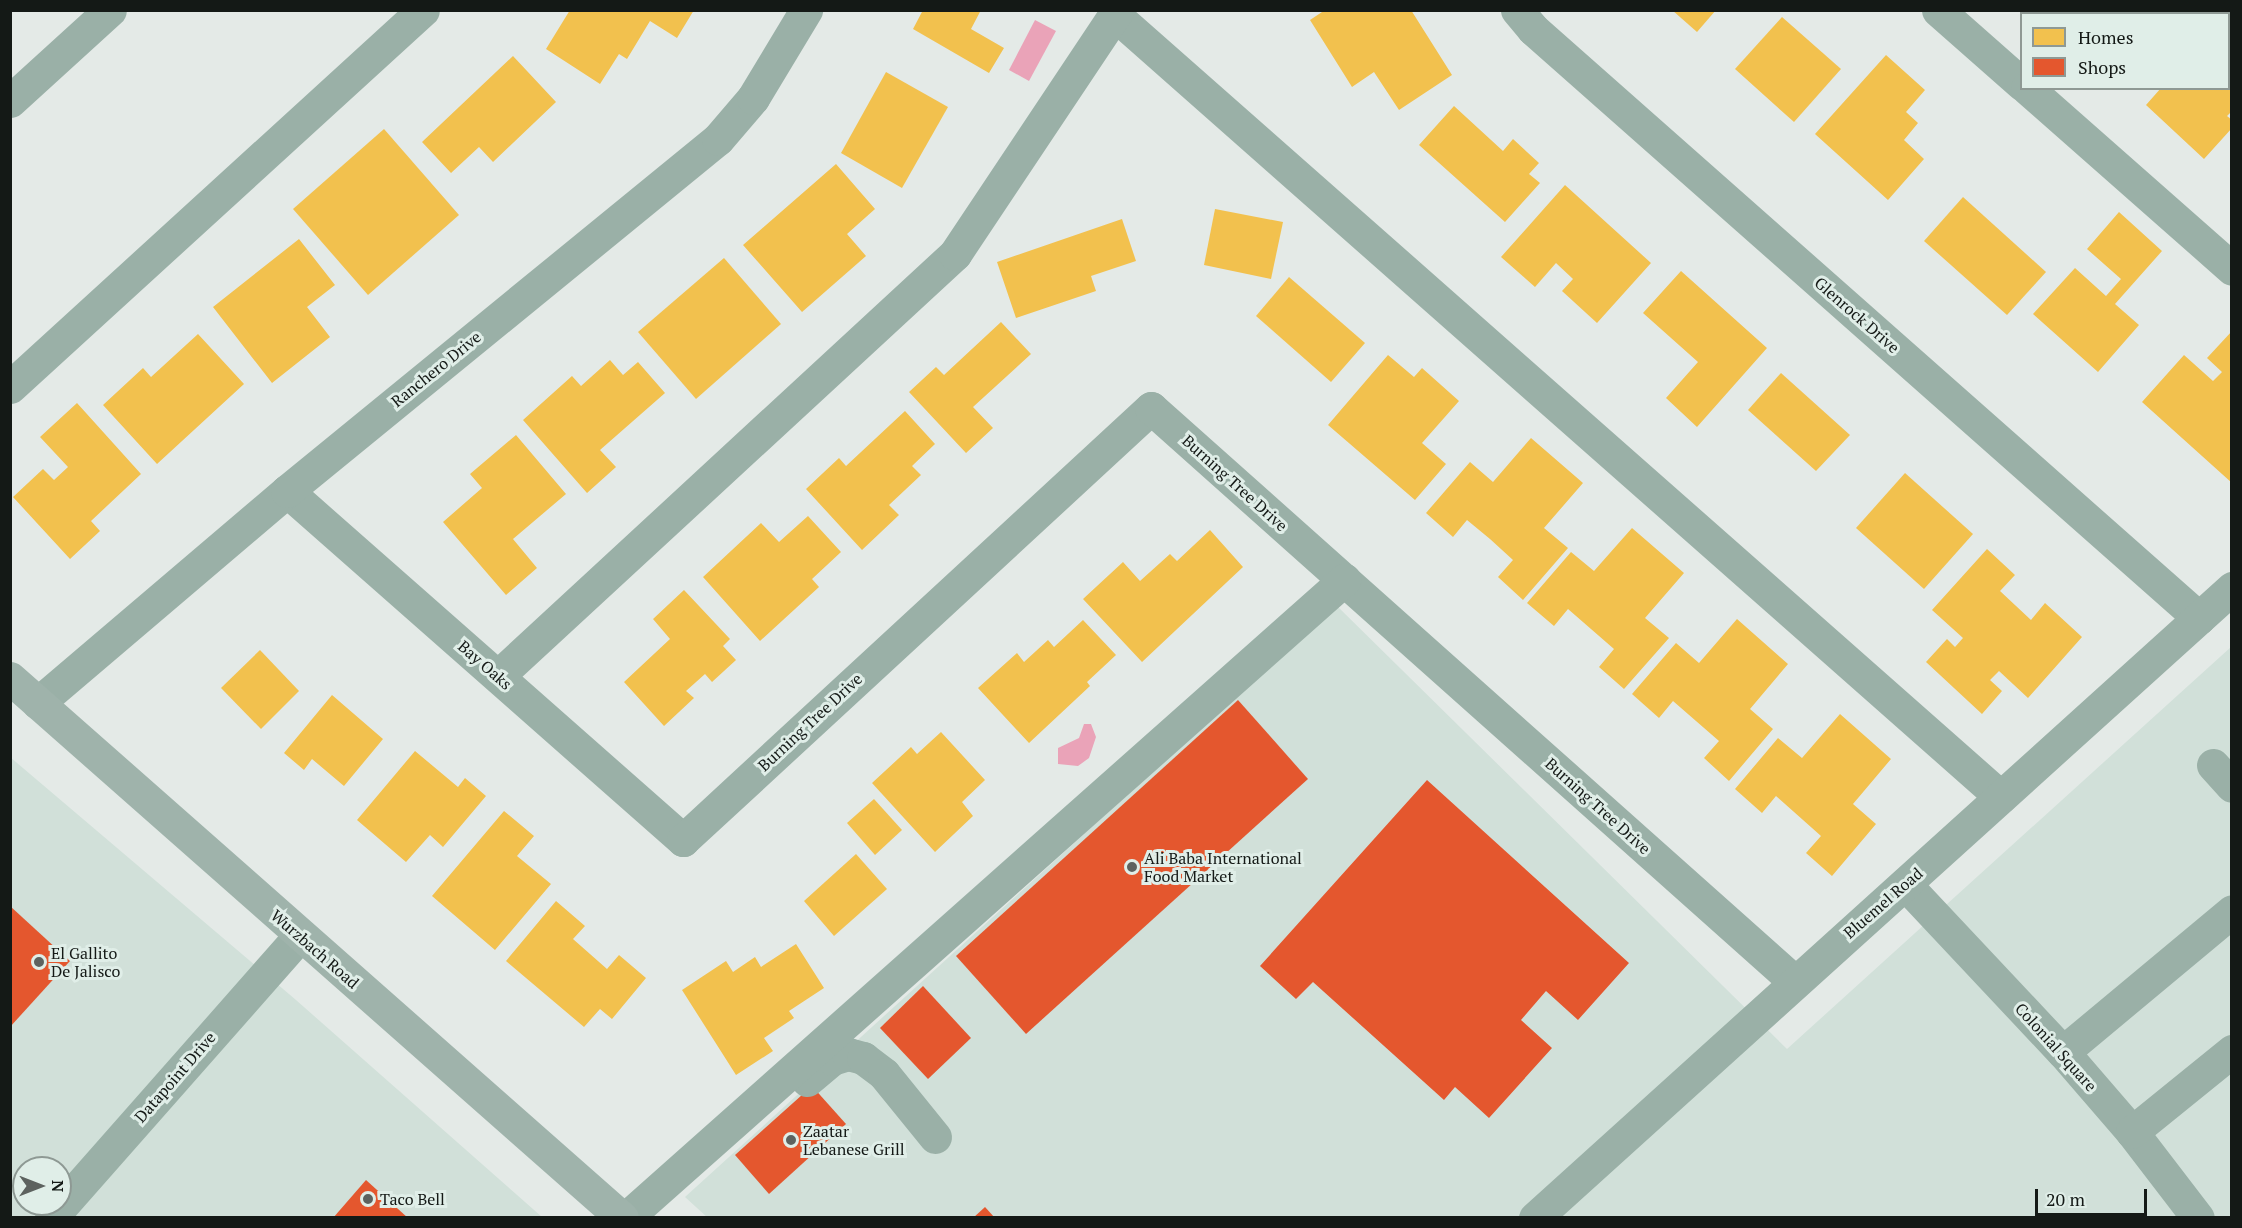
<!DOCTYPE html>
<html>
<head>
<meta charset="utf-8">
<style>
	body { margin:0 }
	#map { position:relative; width:2242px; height:1228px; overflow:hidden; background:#e4eae7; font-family:"PT Serif",serif }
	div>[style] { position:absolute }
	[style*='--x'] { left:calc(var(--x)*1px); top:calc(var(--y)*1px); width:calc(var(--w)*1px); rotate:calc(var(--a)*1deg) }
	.built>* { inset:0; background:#d1e0d9 }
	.water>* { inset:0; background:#eaa3b8 }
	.homes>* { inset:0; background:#f2c14e }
	.shops>* { inset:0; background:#e4572e }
	.minor>* { height:33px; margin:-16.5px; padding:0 16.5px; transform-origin:16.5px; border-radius:16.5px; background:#9ab0a7 }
	.major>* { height:33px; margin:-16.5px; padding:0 16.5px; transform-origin:16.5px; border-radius:16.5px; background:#9fb3ab }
	.dots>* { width:16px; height:16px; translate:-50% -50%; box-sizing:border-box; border:3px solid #e0eee8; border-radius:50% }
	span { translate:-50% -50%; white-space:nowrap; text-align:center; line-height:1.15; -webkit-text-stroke:6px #e0eee8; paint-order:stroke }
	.street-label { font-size:16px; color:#141916 }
	.poi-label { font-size:16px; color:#141916 }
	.left { translate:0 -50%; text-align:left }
	.frame { position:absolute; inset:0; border:12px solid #141916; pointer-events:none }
	.legend { position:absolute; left:2020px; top:12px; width:210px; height:78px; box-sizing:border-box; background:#e0eee8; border:2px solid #8e9994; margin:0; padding:8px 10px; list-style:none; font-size:18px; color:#141916 }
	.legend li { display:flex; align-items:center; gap:12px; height:30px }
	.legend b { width:30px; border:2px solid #8e9994 }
	.north { position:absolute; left:12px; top:1156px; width:60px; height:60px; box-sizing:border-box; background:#e0eee8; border:2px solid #8e9994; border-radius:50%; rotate:90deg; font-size:16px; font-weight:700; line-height:24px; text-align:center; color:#141916 }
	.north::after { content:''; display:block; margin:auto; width:21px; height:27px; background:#5d625f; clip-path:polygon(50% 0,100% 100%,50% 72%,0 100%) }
	.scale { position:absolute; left:2035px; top:1189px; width:112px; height:27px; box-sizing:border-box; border:3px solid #141916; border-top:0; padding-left:8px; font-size:18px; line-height:21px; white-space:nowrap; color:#141916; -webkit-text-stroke:4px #e0eee8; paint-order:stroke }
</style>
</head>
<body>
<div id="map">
	<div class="built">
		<i style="clip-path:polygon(1336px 605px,1787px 1049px,2231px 647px,2231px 1217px,708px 1218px,685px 1197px)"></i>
		<i style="clip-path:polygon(evenodd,10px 757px,296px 1000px,542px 1217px,11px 1217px,10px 757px,24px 1168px,60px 1168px,60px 1204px,24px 1204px,24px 1168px)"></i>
	</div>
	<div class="water">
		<i style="clip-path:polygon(1035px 20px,1056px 31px,1029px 81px,1009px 70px)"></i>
		<i style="clip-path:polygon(1084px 724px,1091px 724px,1096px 737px,1089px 758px,1078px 766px,1058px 764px,1058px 748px,1079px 738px)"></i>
	</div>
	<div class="homes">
		<i style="clip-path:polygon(570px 10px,694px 10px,677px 38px,650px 21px,627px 59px,619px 54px,600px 84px,546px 49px)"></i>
		<i style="clip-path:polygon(923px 10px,981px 10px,971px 29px,1004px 48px,989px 73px,913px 29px)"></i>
		<i style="clip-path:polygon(1325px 10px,1411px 10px,1452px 75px,1399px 110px,1374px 72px,1352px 87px,1310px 20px)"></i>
		<i style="clip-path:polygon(1672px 10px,1716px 10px,1697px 32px)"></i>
		<i style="clip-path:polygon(2046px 10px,2100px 10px,2098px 14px,2049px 14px)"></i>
		<i style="clip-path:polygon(2104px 10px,2145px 10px,2143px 14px,2108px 14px)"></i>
		<i style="clip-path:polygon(1782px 17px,1841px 69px,1794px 122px,1735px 69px)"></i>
		<i style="clip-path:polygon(1886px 55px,1925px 90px,1906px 112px,1918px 123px,1904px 140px,1924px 159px,1888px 200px,1815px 134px)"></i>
		<i style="clip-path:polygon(513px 56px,556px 102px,493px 162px,479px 147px,451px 173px,422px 142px)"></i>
		<i style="clip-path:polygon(2232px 56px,2232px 111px,2227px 116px,2232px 120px,2232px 128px,2204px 159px,2146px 105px,2161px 88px,2229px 88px,2229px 59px)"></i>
		<i style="clip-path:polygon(886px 72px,948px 107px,902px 188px,841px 153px)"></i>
		<i style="clip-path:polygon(1454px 106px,1503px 151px,1513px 139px,1539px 163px,1529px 174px,1540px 183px,1505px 222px,1419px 145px)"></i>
		<i style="clip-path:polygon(384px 129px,459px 215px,368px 295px,293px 209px)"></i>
		<i style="clip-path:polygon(836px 164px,875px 209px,847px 234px,866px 256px,802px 312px,743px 245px)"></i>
		<i style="clip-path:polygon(1565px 185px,1651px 263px,1597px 323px,1562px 291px,1573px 279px,1556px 263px,1535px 287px,1501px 257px)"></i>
		<i style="clip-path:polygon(1963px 197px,2046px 272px,2007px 315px,1924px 241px)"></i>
		<i style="clip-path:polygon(1215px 209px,1283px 222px,1271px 279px,1204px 265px)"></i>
		<i style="clip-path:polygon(2119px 212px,2162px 251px,2115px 304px,2139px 325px,2098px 372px,2033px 314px,2075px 268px,2106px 296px,2121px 279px,2087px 249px)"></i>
		<i style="clip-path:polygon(1122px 219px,1136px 261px,1091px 276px,1096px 291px,1016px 318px,997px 262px)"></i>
		<i style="clip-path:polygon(299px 239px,335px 285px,307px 307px,330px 337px,272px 383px,213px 307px)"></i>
		<i style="clip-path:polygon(724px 258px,781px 324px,696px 399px,638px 332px)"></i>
		<i style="clip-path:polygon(1681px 271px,1767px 348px,1697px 427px,1666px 398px,1698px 362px,1643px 313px)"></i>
		<i style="clip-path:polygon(1289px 277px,1365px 343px,1331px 382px,1256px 316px)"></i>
		<i style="clip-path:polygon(1001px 322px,1031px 354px,973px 407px,993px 428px,966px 453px,909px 392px,936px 367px,944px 375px)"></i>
		<i style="clip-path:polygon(2232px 331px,2232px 483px,2142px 402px,2184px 355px,2213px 381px,2222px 372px,2207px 358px)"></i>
		<i style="clip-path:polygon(198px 334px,244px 384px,157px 464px,103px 405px,143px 368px,151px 377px)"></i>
		<i style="clip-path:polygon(1388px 355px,1414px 377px,1422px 368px,1459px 401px,1422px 443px,1446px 464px,1415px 500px,1328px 425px)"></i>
		<i style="clip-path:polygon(610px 360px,623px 375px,638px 362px,665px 393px,600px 450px,616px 467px,587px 493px,523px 420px,572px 376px,581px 386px)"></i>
		<i style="clip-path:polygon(1781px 373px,1850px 435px,1816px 471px,1748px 410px)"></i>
		<i style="clip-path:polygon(77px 403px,141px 474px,91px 521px,100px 531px,70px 559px,13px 497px,43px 469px,54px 480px,68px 467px,40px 437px)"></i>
		<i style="clip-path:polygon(905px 411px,935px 444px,912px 466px,921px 475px,889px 505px,899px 515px,862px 550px,806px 489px,839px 458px,846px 466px)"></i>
		<i style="clip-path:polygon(516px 435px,566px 494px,513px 539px,537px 568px,506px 595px,443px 522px,482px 488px,470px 474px)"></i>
		<i style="clip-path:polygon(1531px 438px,1583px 483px,1544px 528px,1568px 548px,1523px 600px,1498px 577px,1513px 560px,1490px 539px,1467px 520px,1453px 537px,1426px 513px,1470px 462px,1493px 482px)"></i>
		<i style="clip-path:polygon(1905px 473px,1973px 534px,1924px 589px,1856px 528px)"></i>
		<i style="clip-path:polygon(808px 516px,841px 552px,812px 579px,819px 587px,760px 641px,703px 577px,761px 523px,779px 542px)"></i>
		<i style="clip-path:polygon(1632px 528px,1684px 573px,1645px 618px,1669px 638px,1624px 689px,1599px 667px,1614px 649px,1568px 609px,1554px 626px,1527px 603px,1571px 552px,1594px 571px)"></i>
		<i style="clip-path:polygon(1210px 530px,1243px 567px,1142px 662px,1083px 599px,1123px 562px,1140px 581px,1170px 554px,1177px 561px)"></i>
		<i style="clip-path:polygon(1987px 549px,2015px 575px,2000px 591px,2031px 620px,2045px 603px,2082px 637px,2028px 698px,1999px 671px,1990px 680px,2002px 691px,1982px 714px,1926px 662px,1947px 639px,1955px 647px,1963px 638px,1932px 610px)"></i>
		<i style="clip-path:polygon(684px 590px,730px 639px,723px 646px,736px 660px,712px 682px,705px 674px,686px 691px,694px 698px,664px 726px,624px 682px,670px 639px,653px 619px)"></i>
		<i style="clip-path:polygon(1737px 619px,1788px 664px,1750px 709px,1773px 729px,1729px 781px,1704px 758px,1719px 741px,1673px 701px,1659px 718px,1632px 694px,1676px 643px,1699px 663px)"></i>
		<i style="clip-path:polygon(1083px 620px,1116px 655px,1087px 682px,1090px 686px,1029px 743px,978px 688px,1017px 653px,1024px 662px,1048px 640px,1054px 647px)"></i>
		<i style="clip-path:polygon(260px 650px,299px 691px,261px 729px,221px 688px)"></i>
		<i style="clip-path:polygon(332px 695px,383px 739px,344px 786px,312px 759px,304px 770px,284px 753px)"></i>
		<i style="clip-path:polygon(1840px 714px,1891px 759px,1853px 804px,1876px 824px,1832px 876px,1806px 853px,1821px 836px,1776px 796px,1762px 813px,1735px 789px,1778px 738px,1802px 758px)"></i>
		<i style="clip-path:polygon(941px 732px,985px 780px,962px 802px,973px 816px,935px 852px,872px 783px,911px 747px,917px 754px)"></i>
		<i style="clip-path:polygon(415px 751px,458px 787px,465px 778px,486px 796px,443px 847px,430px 835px,406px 862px,357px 820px)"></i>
		<i style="clip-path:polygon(874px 799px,902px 830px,875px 855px,847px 823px)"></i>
		<i style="clip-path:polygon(504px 811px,534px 836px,517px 856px,551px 884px,495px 950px,432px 896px)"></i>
		<i style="clip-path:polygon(856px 854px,887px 889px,834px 936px,804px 901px)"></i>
		<i style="clip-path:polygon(556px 901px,585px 926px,573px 939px,607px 969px,619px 955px,646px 978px,612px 1019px,600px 1009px,584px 1027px,506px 961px)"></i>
		<i style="clip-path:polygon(796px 944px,824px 988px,789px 1011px,794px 1018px,764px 1038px,773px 1051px,736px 1075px,682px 990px,726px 961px,733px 972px,755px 957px,761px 967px)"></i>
	</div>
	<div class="shops">
		<i style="clip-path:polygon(1238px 700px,1308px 779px,1026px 1034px,956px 956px)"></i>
		<i style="clip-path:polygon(1427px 780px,1629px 963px,1578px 1020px,1546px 991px,1521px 1020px,1552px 1048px,1489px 1118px,1455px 1087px,1444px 1100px,1313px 982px,1296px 999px,1260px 966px)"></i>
		<i style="clip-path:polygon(10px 906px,70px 961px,10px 1027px)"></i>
		<i style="clip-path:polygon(923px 986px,971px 1038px,928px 1079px,880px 1028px)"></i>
		<i style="clip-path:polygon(812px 1086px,846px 1124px,769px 1194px,735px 1155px)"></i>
		<i style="clip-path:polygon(366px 1180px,408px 1218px,333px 1218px)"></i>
		<i style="clip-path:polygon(985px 1207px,995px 1218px,973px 1218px)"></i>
	</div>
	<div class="minor">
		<i style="--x:1517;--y:10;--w:25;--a:50"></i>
		<i style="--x:1533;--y:29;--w:889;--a:41.49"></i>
		<i style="--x:1938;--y:10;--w:112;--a:41.4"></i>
		<i style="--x:1116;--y:16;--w:1180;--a:41.43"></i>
		<i style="--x:2027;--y:88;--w:273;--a:41.4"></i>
		<i style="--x:10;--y:101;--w:135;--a:-42.3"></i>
		<i style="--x:10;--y:387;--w:559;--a:-42.39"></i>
		<i style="--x:287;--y:491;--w:528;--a:41.39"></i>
		<i style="--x:683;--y:840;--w:637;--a:-42.71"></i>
		<i style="--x:1151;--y:408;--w:861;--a:41.71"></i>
		<i style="--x:498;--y:676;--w:622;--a:-42.72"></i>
		<i style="--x:955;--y:254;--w:293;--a:-56.3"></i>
		<i style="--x:38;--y:703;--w:327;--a:-40.4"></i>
		<i style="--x:287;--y:491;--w:556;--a:-39.24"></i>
		<i style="--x:718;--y:139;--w:54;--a:-49.5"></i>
		<i style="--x:753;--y:98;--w:103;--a:-58.9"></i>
		<i style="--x:2213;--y:765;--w:28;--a:48"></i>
		<i style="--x:1905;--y:884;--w:231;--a:46.8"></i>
		<i style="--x:2063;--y:1052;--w:106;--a:49.2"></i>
		<i style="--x:2132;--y:1132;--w:108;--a:52.5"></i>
		<i style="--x:2063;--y:1052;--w:220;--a:-39.8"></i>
		<i style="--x:807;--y:1080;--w:33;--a:-40"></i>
		<i style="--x:832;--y:1059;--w:17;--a:-17"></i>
		<i style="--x:848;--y:1054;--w:16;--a:15"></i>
		<i style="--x:863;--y:1058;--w:26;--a:37"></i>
		<i style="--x:884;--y:1074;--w:81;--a:51"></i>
		<i style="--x:2132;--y:1132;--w:129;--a:-39"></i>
		<i style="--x:51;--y:1218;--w:376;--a:-48.6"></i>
		<i style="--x:626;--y:1218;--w:961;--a:-41.62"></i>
		<i style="--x:1535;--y:1218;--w:940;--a:-42.11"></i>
	</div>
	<div class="major">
		<i style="--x:10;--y:678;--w:816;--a:41.42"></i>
	</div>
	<div class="dots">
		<i style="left:1132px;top:867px;background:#5d625f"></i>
		<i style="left:39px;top:962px;background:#5d625f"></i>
		<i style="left:791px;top:1140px;background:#5d625f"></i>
		<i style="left:368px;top:1199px;background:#5d625f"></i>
	</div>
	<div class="street-label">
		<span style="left:1857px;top:315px;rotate:41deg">Glenrock Drive</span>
		<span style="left:436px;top:369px;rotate:-39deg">Ranchero Drive</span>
		<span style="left:1235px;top:483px;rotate:42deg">Burning Tree Drive</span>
		<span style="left:485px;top:665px;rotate:41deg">Bay Oaks</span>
		<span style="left:810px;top:722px;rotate:-43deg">Burning Tree Drive</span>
		<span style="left:1598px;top:806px;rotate:42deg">Burning Tree Drive</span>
		<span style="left:1883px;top:903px;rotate:-41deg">Bluemel Road</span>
		<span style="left:315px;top:949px;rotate:41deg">Wurzbach Road</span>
		<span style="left:2056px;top:1047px;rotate:48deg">Colonial Square</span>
		<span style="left:175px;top:1077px;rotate:-49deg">Datapoint Drive</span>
	</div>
	<div class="poi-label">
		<span class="left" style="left:1144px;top:867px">Ali Baba International<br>Food Market</span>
		<span class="left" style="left:51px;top:962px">El Gallito<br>De Jalisco</span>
		<span class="left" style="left:803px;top:1140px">Zaatar<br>Lebanese Grill</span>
		<span class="left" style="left:380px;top:1199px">Taco Bell</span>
	</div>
	<div class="frame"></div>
	<ul class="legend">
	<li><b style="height:16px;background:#f2c14e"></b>Homes</li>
	<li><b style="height:16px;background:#e4572e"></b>Shops</li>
	</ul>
	<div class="north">N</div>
	<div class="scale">20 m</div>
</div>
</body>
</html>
